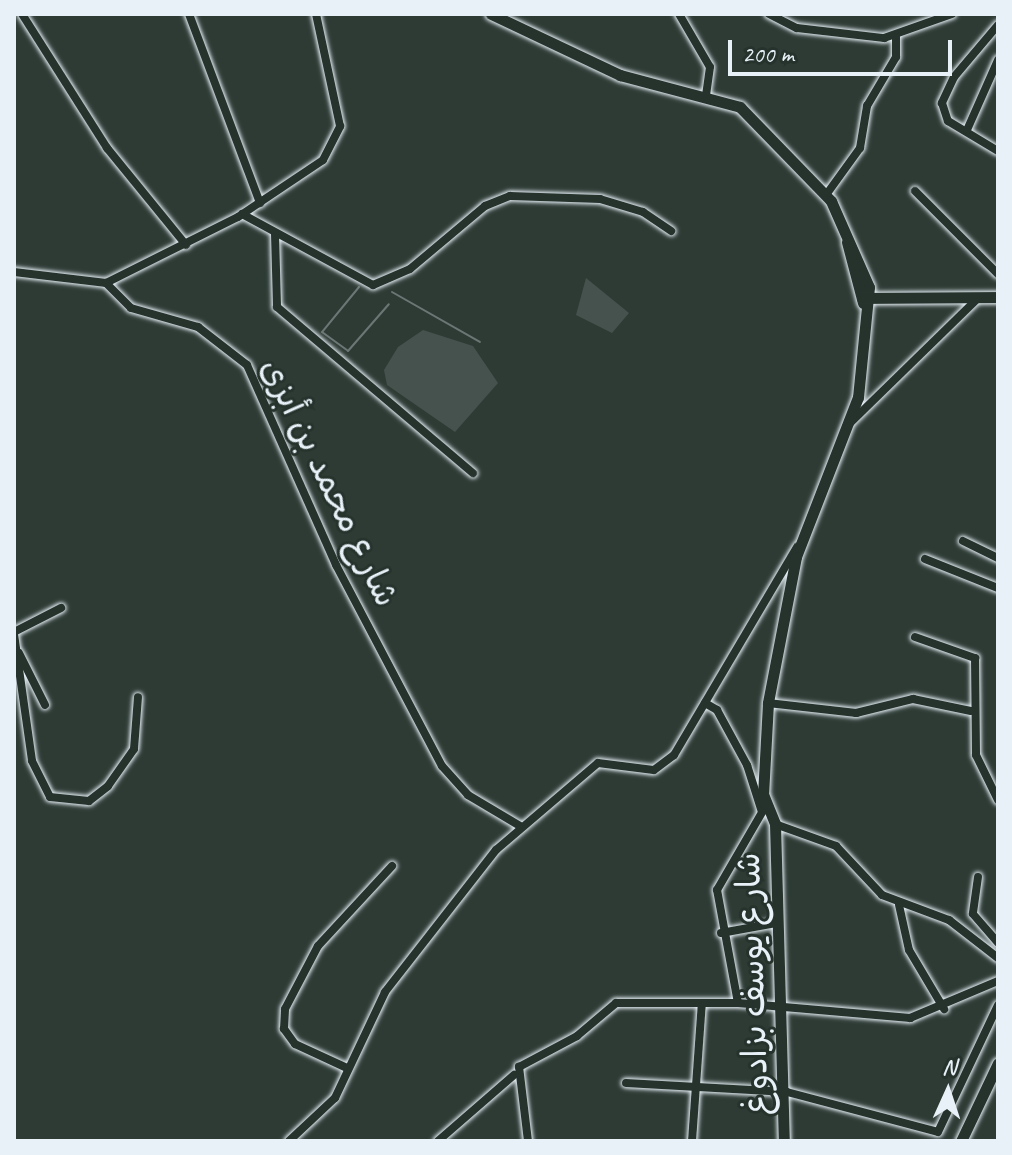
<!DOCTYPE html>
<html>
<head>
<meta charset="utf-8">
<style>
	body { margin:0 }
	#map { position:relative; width:1012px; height:1155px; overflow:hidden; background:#2e3b35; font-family:Caveat,"Playpen Sans Arabic",sans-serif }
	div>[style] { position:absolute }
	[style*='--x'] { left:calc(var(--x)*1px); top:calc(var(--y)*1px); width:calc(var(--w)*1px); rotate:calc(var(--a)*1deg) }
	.green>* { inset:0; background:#45524e }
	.stream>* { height:2px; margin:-1px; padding:0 1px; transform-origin:1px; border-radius:1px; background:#6b7775 }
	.roads { filter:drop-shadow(0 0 2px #e8f1f8) drop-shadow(0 0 2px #e8f1f8) }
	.minor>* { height:8px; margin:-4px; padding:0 4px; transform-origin:4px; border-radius:4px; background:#26332d }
	.major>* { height:11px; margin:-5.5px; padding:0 5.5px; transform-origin:5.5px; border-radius:5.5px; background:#26332d }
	span { translate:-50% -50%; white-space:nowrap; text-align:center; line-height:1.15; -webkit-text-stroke:6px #26332d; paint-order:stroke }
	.street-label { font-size:34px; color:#e8f1f8 }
	.frame { position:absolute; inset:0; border:16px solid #e8f1f8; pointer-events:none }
	.north { position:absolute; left:908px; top:1051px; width:80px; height:80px; -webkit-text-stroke:6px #26332d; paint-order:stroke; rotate:3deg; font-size:22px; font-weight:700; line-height:32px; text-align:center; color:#e8f1f8 }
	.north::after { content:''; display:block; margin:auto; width:28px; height:36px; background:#e8f1f8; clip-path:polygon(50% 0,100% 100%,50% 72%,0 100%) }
	.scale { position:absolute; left:728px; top:40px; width:224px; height:36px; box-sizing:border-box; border:4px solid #e8f1f8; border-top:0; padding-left:10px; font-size:24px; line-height:28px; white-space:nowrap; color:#e8f1f8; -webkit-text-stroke:6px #26332d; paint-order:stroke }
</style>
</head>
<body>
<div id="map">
	<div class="green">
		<i style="clip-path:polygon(586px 278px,629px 313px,612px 333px,576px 315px)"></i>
		<i style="clip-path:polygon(423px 330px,473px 346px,498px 383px,455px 432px,387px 385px,384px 370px,398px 347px)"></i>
	</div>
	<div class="stream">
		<i style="--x:359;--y:287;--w:58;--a:129.4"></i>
		<i style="--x:322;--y:332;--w:32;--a:36"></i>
		<i style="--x:348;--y:351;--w:62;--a:-48.9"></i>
		<i style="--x:392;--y:292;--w:101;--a:29.6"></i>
	</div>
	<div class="roads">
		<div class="minor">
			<i style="--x:22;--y:14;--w:159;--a:57.6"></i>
			<i style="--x:107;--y:148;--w:125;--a:50.8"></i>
			<i style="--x:189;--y:14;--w:202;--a:69.4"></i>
			<i style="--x:679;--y:14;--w:61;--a:59.7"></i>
			<i style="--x:710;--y:67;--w:27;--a:98"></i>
			<i style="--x:769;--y:14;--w:31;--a:27"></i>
			<i style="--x:797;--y:28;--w:88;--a:6.6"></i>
			<i style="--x:884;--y:38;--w:72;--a:-19.4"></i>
			<i style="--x:998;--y:25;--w:68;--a:130.2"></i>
			<i style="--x:954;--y:77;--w:29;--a:115"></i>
			<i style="--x:942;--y:103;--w:19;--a:72"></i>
			<i style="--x:948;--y:121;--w:58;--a:31"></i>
			<i style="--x:967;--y:130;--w:77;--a:-66.1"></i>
			<i style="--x:915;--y:191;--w:117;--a:45"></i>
			<i style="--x:826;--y:195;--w:58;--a:-54.1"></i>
			<i style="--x:860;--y:148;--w:43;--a:-80.5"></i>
			<i style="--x:867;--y:106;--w:57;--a:-59.4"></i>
			<i style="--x:896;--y:57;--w:20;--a:-90"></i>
			<i style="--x:242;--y:214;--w:149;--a:28.5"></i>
			<i style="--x:373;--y:285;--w:40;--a:-23.4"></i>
			<i style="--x:410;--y:269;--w:98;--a:-40"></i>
			<i style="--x:485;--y:206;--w:27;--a:-22"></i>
			<i style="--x:510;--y:196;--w:90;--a:1.9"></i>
			<i style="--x:600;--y:199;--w:45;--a:16.8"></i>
			<i style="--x:643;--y:212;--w:34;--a:34"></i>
			<i style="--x:275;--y:234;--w:73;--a:88.4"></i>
			<i style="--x:277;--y:307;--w:257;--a:40.3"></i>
			<i style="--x:14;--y:272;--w:93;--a:6.8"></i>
			<i style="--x:106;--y:283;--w:148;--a:-26.6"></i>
			<i style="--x:238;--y:217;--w:102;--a:-33.8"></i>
			<i style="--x:323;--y:160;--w:38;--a:-63"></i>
			<i style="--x:340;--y:126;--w:115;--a:-102.1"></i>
			<i style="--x:106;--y:283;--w:35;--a:45"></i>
			<i style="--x:131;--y:308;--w:70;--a:15.8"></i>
			<i style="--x:198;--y:327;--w:62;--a:37.8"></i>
			<i style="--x:247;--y:365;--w:219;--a:66"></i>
			<i style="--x:336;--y:565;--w:227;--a:62.2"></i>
			<i style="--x:442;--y:766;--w:39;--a:48"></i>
			<i style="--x:468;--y:795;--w:61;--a:30.8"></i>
			<i style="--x:850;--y:423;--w:176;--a:-44.3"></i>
			<i style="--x:963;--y:541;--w:39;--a:26"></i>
			<i style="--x:925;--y:559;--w:79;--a:21.7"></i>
			<i style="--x:14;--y:632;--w:53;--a:-27.1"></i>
			<i style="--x:14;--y:634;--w:128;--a:81.9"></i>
			<i style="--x:32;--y:761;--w:40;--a:63.4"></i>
			<i style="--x:50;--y:797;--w:39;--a:6"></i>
			<i style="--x:89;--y:801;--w:24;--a:-38"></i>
			<i style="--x:108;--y:786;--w:45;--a:-54.9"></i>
			<i style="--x:134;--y:749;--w:52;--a:-85.6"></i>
			<i style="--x:915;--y:637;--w:64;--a:19.3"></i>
			<i style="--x:975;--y:658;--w:97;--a:89.4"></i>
			<i style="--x:976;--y:755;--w:50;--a:63.9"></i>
			<i style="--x:19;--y:653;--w:58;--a:63.4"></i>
			<i style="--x:705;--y:703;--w:14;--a:30"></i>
			<i style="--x:717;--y:710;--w:63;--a:61.4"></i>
			<i style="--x:747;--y:765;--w:49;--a:72.3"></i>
			<i style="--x:768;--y:703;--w:89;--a:6.5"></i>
			<i style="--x:856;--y:713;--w:59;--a:-13.8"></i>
			<i style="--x:913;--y:699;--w:59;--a:11.7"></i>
			<i style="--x:775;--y:824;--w:65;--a:19.8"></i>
			<i style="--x:836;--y:846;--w:67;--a:46.8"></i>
			<i style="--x:882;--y:895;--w:72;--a:20.5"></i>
			<i style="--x:949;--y:920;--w:62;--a:37.8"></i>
			<i style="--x:978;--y:877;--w:37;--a:98"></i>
			<i style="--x:973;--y:914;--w:38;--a:49"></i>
			<i style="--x:899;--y:905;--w:46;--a:77.5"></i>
			<i style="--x:909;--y:950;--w:69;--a:59.3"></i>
			<i style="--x:721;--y:933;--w:56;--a:-10.3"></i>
			<i style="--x:738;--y:1003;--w:115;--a:-100.5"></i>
			<i style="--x:717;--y:890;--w:94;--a:-59.9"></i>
			<i style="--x:347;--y:1068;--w:57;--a:-155.2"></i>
			<i style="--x:295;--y:1044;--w:19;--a:-126"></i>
			<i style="--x:284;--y:1029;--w:20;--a:-87"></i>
			<i style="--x:285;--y:1009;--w:71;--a:-62.4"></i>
			<i style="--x:318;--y:946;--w:109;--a:-47.2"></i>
			<i style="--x:626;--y:1083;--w:161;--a:3.2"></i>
			<i style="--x:787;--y:1092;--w:156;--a:14.8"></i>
			<i style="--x:938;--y:1132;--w:140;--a:-64.7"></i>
			<i style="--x:289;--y:1141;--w:63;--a:-43.1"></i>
			<i style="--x:335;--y:1098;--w:117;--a:-64.7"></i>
			<i style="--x:385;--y:992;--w:180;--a:-52"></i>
			<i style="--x:496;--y:850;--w:134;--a:-40.5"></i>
			<i style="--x:598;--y:763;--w:56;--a:7.1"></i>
			<i style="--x:654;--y:770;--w:25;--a:-37"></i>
			<i style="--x:674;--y:755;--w:242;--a:-59.4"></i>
			<i style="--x:438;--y:1141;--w:101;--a:-41"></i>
			<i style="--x:528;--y:1141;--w:75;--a:-96.9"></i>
			<i style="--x:519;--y:1067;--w:66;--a:-28.1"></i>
			<i style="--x:577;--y:1036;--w:51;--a:-40.2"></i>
			<i style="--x:616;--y:1003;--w:122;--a:0"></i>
			<i style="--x:738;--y:1003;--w:173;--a:5"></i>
			<i style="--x:910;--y:1018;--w:95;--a:-22.8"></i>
			<i style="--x:692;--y:1141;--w:138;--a:-85.9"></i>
		</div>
		<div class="major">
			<i style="--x:491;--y:14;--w:143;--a:25.3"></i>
			<i style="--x:620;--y:75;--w:124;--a:14.9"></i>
			<i style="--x:740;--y:107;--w:131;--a:45.9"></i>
			<i style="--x:831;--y:201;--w:94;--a:66.2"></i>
			<i style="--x:869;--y:287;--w:111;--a:95.7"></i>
			<i style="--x:858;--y:397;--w:172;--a:111.2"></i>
			<i style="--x:796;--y:557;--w:149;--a:100.9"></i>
			<i style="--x:768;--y:703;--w:91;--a:93.1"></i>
			<i style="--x:763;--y:794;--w:32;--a:68"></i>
			<i style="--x:775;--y:824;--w:317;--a:88.4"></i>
			<i style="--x:847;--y:242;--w:63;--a:75.3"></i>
			<i style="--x:862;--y:298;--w:136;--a:-0.4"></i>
			<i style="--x:961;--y:1141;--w:86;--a:-64.6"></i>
		</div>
	</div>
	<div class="street-label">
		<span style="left:330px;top:482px;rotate:64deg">شارع محمد بن أبزى</span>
		<span style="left:752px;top:984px;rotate:-92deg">شارع يوسف بزادوغ</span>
	</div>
	<div class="frame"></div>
	<div class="north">N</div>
	<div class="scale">200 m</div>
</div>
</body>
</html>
